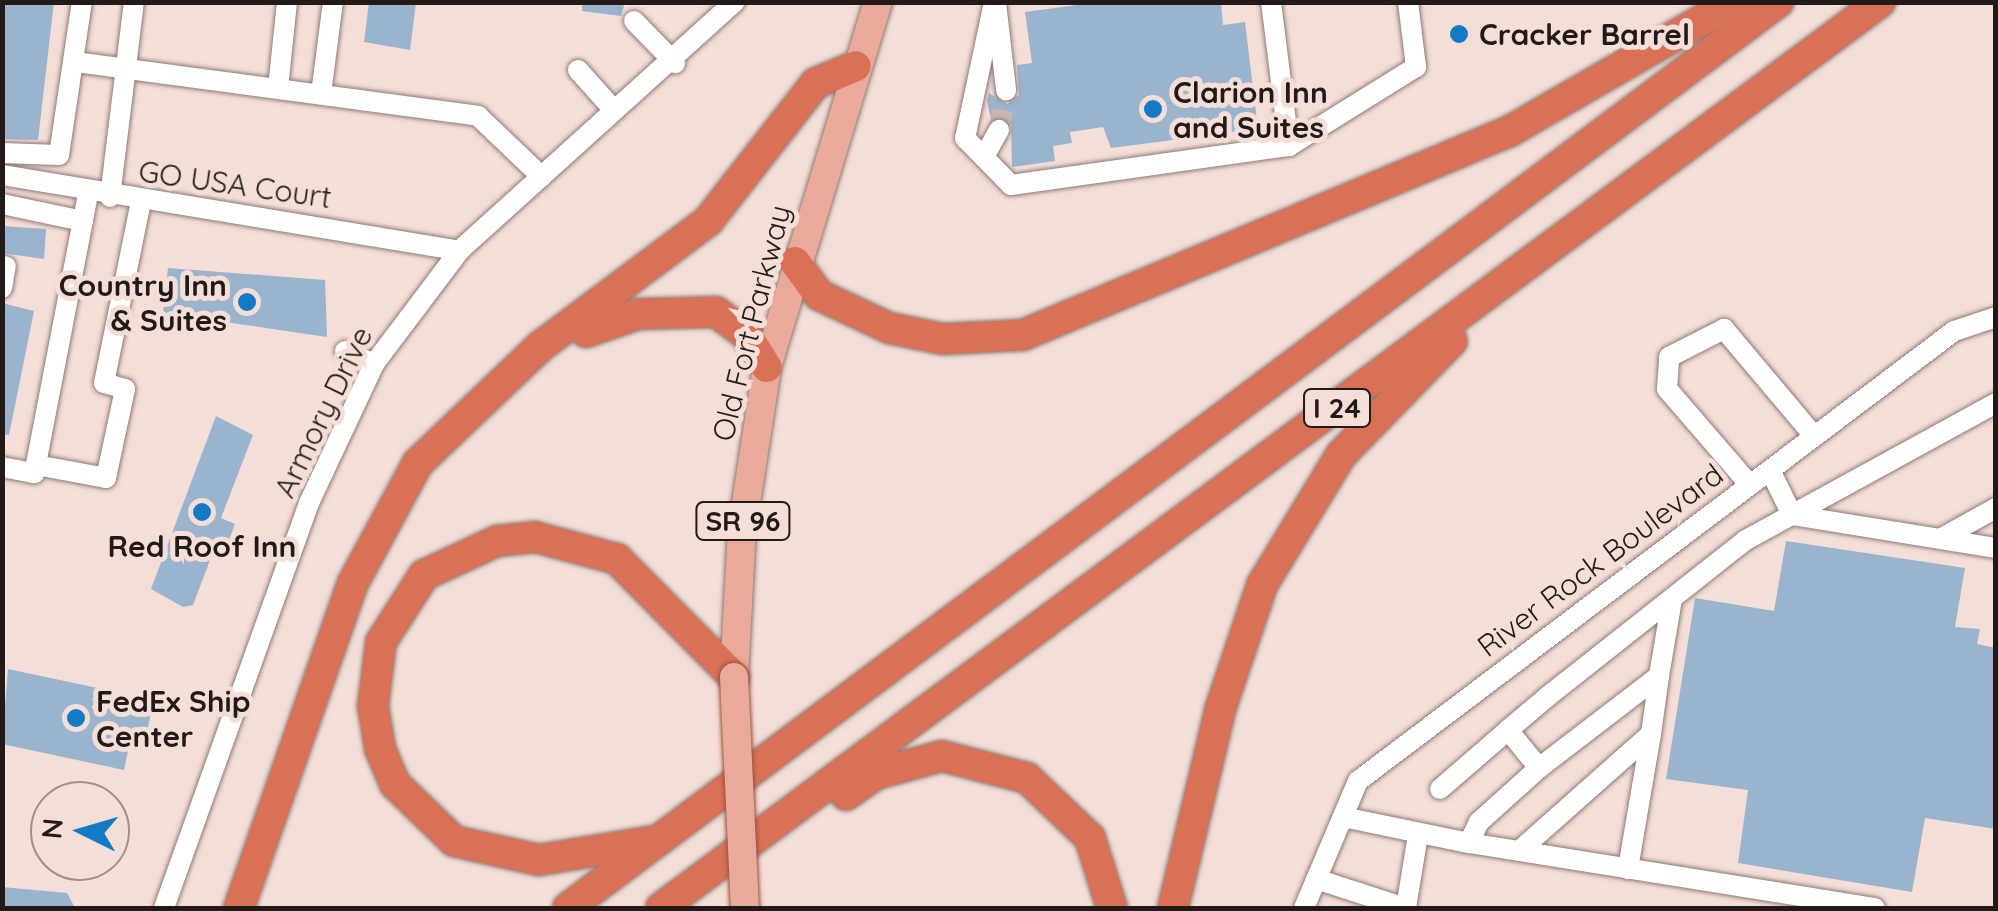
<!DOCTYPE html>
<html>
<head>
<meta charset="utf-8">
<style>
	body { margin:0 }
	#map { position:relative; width:1998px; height:911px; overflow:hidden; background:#f4ded7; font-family:Quicksand,sans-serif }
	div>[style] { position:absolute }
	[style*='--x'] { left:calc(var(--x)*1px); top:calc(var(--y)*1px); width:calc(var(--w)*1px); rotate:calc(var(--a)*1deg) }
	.building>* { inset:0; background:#9ab4ce }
	.minor-tunnel>* { height:20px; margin-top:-10px; transform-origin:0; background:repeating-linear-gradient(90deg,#cab7b1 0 20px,transparent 0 30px) }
	.roads { filter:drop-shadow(0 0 2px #8d7974) drop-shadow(0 0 2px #8d7974) }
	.minor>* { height:20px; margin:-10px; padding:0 10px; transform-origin:10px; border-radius:10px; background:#fff }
	.major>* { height:28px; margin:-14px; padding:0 14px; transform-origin:14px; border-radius:14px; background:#e9aa9a }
	.highway>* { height:30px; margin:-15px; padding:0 15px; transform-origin:15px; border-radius:15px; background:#da7156 }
	.bridges { filter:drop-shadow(0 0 2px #9a5340) drop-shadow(0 0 2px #9a5340) }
	.major-bridge>* { height:28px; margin:-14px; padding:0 14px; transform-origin:14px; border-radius:14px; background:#e9aa9a }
	.dots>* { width:28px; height:28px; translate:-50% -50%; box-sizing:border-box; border:5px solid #f4ded7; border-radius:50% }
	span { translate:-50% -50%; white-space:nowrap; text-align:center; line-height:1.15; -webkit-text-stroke:10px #f4ded7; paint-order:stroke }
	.shield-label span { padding:2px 8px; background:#f4ded7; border:2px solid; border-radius:8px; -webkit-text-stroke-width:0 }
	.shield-label { font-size:28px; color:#221a18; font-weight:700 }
	.poi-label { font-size:30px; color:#221a18; font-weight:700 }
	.left { translate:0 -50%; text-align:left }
	.right { translate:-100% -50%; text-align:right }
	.street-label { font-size:30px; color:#221a18 }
	.frame { position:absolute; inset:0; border:5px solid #221a18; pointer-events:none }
	.north { position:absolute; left:30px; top:781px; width:100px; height:100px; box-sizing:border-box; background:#f4ded7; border:2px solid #a0908b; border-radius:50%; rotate:275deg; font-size:28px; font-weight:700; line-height:40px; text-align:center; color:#221a18 }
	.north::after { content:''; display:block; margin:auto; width:35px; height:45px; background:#137bc6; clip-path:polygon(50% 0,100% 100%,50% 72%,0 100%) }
</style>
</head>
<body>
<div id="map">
	<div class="building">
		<i style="clip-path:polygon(2px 2px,54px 2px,38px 140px,2px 139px)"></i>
		<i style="clip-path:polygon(369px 2px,416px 2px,410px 50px,364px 42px)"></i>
		<i style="clip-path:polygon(582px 2px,625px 2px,621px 16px,582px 11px)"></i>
		<i style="clip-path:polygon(1099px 2px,1221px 2px,1223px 25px,1245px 22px,1258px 129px,1111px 148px,1103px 127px,1070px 132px,1072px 143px,1053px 146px,1055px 161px,1012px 167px,1011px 124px,991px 119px,987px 101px,989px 93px,1007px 104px,1019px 95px,1017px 65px,1032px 63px,1025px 12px)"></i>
		<i style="clip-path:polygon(2px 226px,46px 229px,44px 259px,2px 253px)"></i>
		<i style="clip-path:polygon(168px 268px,325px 280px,327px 337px,163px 313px)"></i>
		<i style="clip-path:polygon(2px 303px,34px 311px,9px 435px,2px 434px)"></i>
		<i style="clip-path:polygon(216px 416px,253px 435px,221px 518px,235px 524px,228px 543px,218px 539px,193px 605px,183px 607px,151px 589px)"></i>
		<i style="clip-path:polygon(1786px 541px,1965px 568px,1955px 627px,1980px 629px,1977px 644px,1996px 648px,1996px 829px,1925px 818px,1912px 892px,1738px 863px,1748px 790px,1666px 779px,1695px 598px,1774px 611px)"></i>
		<i style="clip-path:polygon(8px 669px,154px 700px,145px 740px,131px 737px,124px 770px,2px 744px)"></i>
		<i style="clip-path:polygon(2px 887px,67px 893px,75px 908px,2px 908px)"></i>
	</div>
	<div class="minor-tunnel">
		<i style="--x:999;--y:130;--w:41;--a:-80.1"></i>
	</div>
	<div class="roads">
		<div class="minor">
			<i style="--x:994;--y:2;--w:139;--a:102"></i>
			<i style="--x:965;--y:138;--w:66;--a:45.6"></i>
			<i style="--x:1011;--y:185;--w:281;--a:-8"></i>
			<i style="--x:1289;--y:146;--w:145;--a:-97.1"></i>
			<i style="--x:996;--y:3;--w:88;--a:83.4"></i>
			<i style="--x:634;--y:21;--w:59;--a:45.7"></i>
			<i style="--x:75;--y:62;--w:407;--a:7.6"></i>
			<i style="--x:478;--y:116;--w:88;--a:43.6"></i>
			<i style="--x:578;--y:70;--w:52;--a:48.1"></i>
			<i style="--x:278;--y:88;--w:86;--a:-84"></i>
			<i style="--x:321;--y:94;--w:93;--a:-82.6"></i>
			<i style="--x:1289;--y:146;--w:150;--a:-31.9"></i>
			<i style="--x:1416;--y:67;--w:65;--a:-97"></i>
			<i style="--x:2;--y:153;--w:57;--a:2"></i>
			<i style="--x:59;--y:155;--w:155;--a:-81.5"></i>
			<i style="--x:984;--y:157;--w:31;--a:-61"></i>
			<i style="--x:2;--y:175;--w:463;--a:9.4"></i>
			<i style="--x:88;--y:194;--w:276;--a:100.9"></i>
			<i style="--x:36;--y:465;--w:71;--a:10.5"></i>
			<i style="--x:106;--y:478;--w:91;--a:-77.9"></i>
			<i style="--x:125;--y:389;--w:22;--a:-164"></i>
			<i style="--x:104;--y:383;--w:186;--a:-78.5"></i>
			<i style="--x:110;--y:197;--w:196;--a:-83"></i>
			<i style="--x:2;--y:204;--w:83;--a:11.9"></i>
			<i style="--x:2;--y:288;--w:22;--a:-80"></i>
			<i style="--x:345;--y:351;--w:32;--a:24"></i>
			<i style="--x:2;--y:467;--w:33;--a:11"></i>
			<i style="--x:34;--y:473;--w:8;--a:-76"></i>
			<i style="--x:1770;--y:470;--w:50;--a:63.9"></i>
			<i style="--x:1792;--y:515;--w:207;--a:9.2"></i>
			<i style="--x:1750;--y:485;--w:127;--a:-130.8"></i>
			<i style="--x:1667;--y:389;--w:32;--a:-86"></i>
			<i style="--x:1669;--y:357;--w:62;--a:-27"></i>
			<i style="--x:1724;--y:329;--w:140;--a:49.9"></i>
			<i style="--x:1940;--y:539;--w:64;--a:-29"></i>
			<i style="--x:1651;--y:734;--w:59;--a:-82.1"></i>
			<i style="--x:1539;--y:768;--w:151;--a:-37.5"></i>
			<i style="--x:1659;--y:676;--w:78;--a:-80.4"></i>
			<i style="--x:1440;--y:789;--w:90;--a:-40.9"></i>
			<i style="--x:1343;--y:817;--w:129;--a:11.7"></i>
			<i style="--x:1469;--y:843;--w:23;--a:-65"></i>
			<i style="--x:1479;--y:822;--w:81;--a:-42"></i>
			<i style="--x:1539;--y:768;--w:49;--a:-129.2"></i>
			<i style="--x:1508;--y:730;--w:51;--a:-40.2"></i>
			<i style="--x:1547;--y:697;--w:253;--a:-38.3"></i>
			<i style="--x:1746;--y:540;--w:285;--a:-28.7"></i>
			<i style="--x:1469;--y:843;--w:411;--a:9.1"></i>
			<i style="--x:1519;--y:851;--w:176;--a:-41.6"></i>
			<i style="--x:1651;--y:734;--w:137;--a:99.7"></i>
			<i style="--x:1316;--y:879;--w:94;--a:18"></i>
			<i style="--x:164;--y:908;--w:430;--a:-70.3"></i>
			<i style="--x:309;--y:503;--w:153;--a:-64.9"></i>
			<i style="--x:374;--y:364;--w:141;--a:-53"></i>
			<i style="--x:459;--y:251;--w:372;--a:-42.1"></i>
			<i style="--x:1304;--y:908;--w:138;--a:-67"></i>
			<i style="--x:1358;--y:781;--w:747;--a:-37.05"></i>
			<i style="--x:1954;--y:331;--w:44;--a:-18.4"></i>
			<i style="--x:1406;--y:908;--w:74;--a:-80.7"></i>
		</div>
		<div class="major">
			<i style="--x:734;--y:677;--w:148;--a:-86.9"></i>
			<i style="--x:742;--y:529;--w:164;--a:-81.2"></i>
			<i style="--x:767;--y:367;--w:382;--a:-73.1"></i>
		</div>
		<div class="highway">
			<i style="--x:795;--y:262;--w:41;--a:54"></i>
			<i style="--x:819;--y:295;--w:77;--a:25.2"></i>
			<i style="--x:889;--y:328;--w:55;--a:11.5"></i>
			<i style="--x:943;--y:339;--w:80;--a:-2.9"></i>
			<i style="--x:1023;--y:335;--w:528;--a:-22.73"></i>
			<i style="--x:1510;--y:131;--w:258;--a:-30"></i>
			<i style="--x:586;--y:332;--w:55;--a:-19.1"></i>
			<i style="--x:638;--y:314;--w:78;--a:-1.5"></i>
			<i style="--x:716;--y:312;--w:37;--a:36"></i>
			<i style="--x:746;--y:334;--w:39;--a:58"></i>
			<i style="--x:846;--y:795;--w:37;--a:-35"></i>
			<i style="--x:876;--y:774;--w:68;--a:-15.3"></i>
			<i style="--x:942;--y:756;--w:88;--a:14.5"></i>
			<i style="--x:1027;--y:778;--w:87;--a:43.6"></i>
			<i style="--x:1090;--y:838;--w:73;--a:72.6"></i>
			<i style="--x:654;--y:841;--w:117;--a:170.6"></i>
			<i style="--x:539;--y:860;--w:87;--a:-167.4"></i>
			<i style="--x:454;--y:841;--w:82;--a:-136"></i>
			<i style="--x:395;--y:784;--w:39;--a:-113"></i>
			<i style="--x:380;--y:748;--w:43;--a:-99.5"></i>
			<i style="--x:373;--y:706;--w:64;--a:-82.9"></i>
			<i style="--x:381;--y:642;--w:80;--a:-57.3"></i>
			<i style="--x:424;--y:575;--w:81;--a:-25"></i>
			<i style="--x:497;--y:541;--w:38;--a:-6"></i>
			<i style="--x:535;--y:537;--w:85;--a:15"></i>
			<i style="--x:617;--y:559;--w:166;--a:45.2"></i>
			<i style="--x:239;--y:908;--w:344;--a:-70.7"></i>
			<i style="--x:353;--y:583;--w:136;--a:-61.6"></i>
			<i style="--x:418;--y:463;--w:170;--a:-43.6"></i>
			<i style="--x:541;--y:346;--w:209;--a:-36.8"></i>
			<i style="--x:708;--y:221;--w:175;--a:-52"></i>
			<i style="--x:816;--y:83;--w:43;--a:-23"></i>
			<i style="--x:568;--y:908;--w:1512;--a:-36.82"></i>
			<i style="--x:661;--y:908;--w:1519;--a:-36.62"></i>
			<i style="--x:1173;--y:908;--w:204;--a:-76.6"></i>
			<i style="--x:1220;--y:710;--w:132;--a:-71.4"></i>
			<i style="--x:1262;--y:585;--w:152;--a:-58.7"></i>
			<i style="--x:1341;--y:455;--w:159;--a:-45.8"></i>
		</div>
	</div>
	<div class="bridges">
		<div class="major-bridge">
			<i style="--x:734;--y:677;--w:231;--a:87.3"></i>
		</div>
	</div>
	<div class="dots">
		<i style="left:1459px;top:34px;background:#137bc6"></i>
		<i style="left:1153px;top:109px;background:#137bc6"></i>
		<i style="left:247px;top:302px;background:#137bc6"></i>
		<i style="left:202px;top:512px;background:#137bc6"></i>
		<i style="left:76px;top:718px;background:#137bc6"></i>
	</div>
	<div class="shield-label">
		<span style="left:1337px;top:408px">I 24</span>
		<span style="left:743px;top:521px">SR 96</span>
	</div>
	<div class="poi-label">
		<span class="left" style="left:1479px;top:34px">Cracker Barrel</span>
		<span class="left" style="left:1173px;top:109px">Clarion Inn<br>and Suites</span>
		<span class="right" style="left:227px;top:302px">Country Inn<br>&amp; Suites</span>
		<span style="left:202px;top:546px">Red Roof Inn</span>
		<span class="left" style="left:96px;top:718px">FedEx Ship<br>Center</span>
	</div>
	<div class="street-label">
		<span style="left:235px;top:184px;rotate:8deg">GO USA Court</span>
		<span style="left:751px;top:323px;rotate:-76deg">Old Fort Parkway</span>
		<span style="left:323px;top:412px;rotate:-64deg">Armory Drive</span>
		<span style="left:1600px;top:560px;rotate:-37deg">River Rock Boulevard</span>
	</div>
	<div class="frame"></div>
	<div class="north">N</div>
</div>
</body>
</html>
